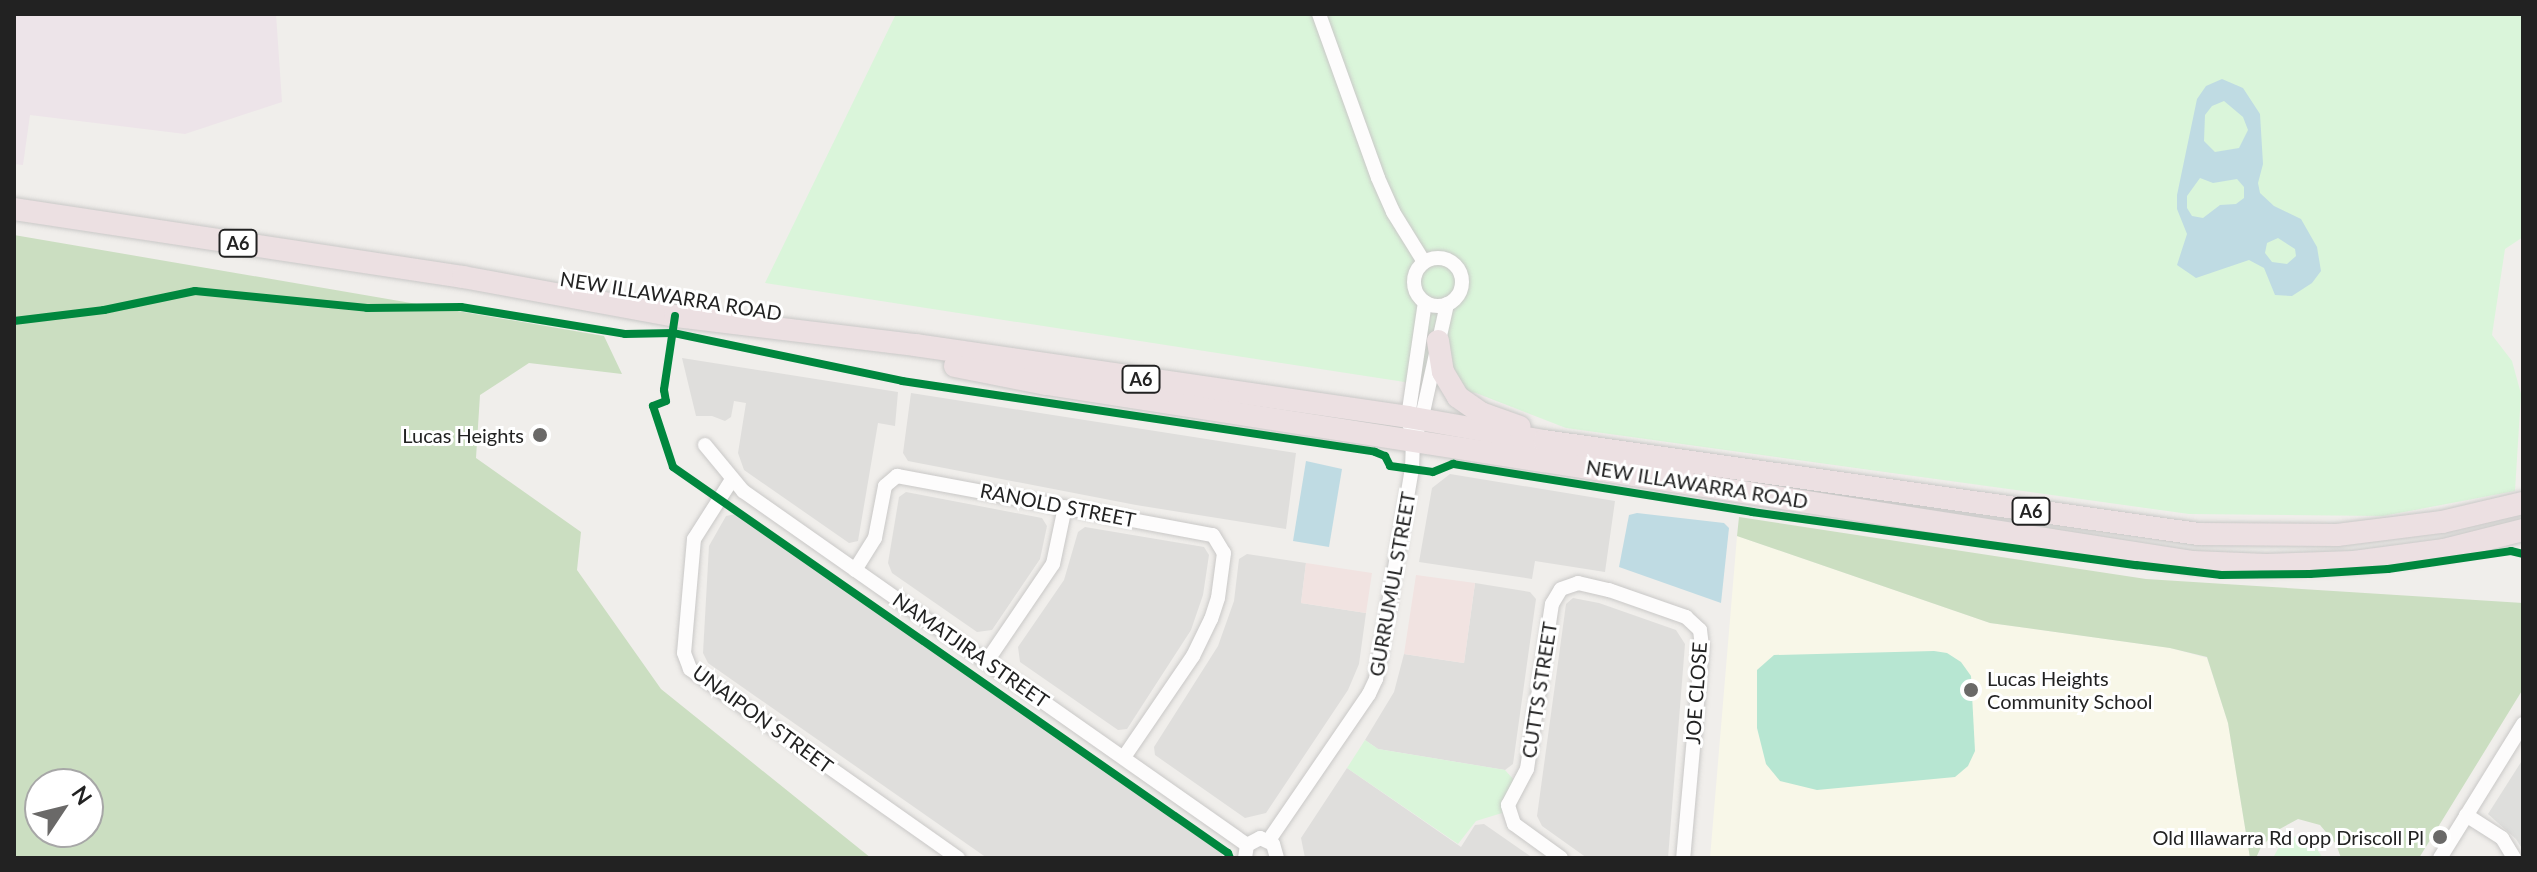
<!DOCTYPE html>
<html>
<head>
<meta charset="utf-8">
<style>
	body { margin:0 }
	#map { position:relative; width:2537px; height:872px; overflow:hidden; background:#f0eeeb; font-family:Lato,sans-serif }
	div>[style] { position:absolute }
	[style*='--x'] { left:calc(var(--x)*1px); top:calc(var(--y)*1px); width:calc(var(--w)*1px); rotate:calc(var(--a)*1deg) }
	.residential>* { inset:0; background:#dfdedc }
	.commercial>* { inset:0; background:#f1e3e1 }
	.industrial>* { inset:0; background:#ede4e9 }
	.education>* { inset:0; background:#f8f7e8 }
	.religious>* { inset:0; background:#dededc }
	.forest>* { inset:0; background:#cbdec1 }
	.park>* { inset:0; background:#daf5da }
	.pitch>* { inset:0; background:#b7e6d2 }
	.water>* { inset:0; background:#bfdbe3 }
	.roads { filter:drop-shadow(0 0 2px #c9c8c7) drop-shadow(0 0 2px #c9c8c7) }
	.minor>* { height:14px; margin:-7px; padding:0 7px; transform-origin:7px; border-radius:7px; background:#fdfcfc }
	.minor>.ring { margin:-7px; padding:0; box-sizing:content-box; background:none; border:14px solid #fdfcfc; border-radius:50% }
	.highway>* { height:22px; margin:-11px; padding:0 11px; transform-origin:11px; border-radius:11px; background:#ece0e2 }
	.cycleway>* { height:8px; margin:-4px; padding:0 4px; transform-origin:4px; border-radius:4px; background:#00873e }
	.dots>* { width:22px; height:22px; translate:-50% -50%; box-sizing:border-box; border:4px solid #fff; border-radius:50% }
	span { translate:-50% -50%; white-space:nowrap; text-align:center; line-height:1.15; -webkit-text-stroke:6px #fff; paint-order:stroke }
	.shield-label span { padding:2px 6px; background:#fff; border:2px solid; border-radius:6px; -webkit-text-stroke-width:0 }
	.shield-label { font-size:18px; color:#222; font-weight:700 }
	.street-label { font-size:20px; color:#222 }
	.poi-label { font-size:20px; color:#222 }
	.right { translate:-100% -50%; text-align:right }
	.left { translate:0 -50%; text-align:left }
	.frame { position:absolute; inset:0; border:16px solid #222; pointer-events:none }
	.north { position:absolute; left:24px; top:768px; width:80px; height:80px; box-sizing:border-box; background:#fff; border:2px solid #a7a7a7; border-radius:50%; rotate:55deg; font-size:22px; font-weight:700; line-height:32px; text-align:center; color:#222 }
	.north::after { content:''; display:block; margin:auto; width:28px; height:36px; background:#6a6968; clip-path:polygon(50% 0,100% 100%,50% 72%,0 100%) }
</style>
</head>
<body>
<div id="map">
	<div class="residential">
		<i style="clip-path:polygon(682px 358px,898px 392px,895px 426px,878px 423px,858px 541px,849px 543px,744px 470px,738px 453px,746px 403px,734px 401px,731px 417px,725px 421px,712px 416px,696px 416px)"></i>
		<i style="clip-path:polygon(911px 393px,1296px 453px,1286px 529px,1136px 505px,908px 461px,903px 453px)"></i>
		<i style="clip-path:polygon(1450px 474px,1615px 501px,1605px 572px,1535px 561px,1532px 579px,1419px 562px,1432px 488px)"></i>
		<i style="clip-path:polygon(906px 492px,1042px 518px,1047px 526px,1040px 559px,992px 630px,977px 632px,892px 573px,888px 563px,899px 497px)"></i>
		<i style="clip-path:polygon(736px 514px,1222px 853px,1223px 858px,987px 858px,708px 663px,703px 653px,709px 546px,726px 516px)"></i>
		<i style="clip-path:polygon(1085px 527px,1204px 547px,1209px 555px,1203px 595px,1191px 630px,1127px 729px,1118px 730px,1020px 662px,1018px 647px,1064px 580px,1078px 532px)"></i>
		<i style="clip-path:polygon(1247px 554px,1306px 563px,1301px 603px,1366px 613px,1359px 664px,1348px 690px,1266px 813px,1245px 818px,1155px 755px,1154px 747px,1218px 646px,1234px 601px,1239px 559px)"></i>
		<i style="clip-path:polygon(1475px 583px,1530px 592px,1536px 599px,1513px 764px,1505px 770px,1378px 749px,1365px 740px,1394px 692px,1404px 654px,1464px 663px)"></i>
		<i style="clip-path:polygon(1573px 598px,1599px 603px,1676px 630px,1685px 644px,1668px 858px,1587px 858px,1542px 826px,1537px 816px,1566px 604px)"></i>
		<i style="clip-path:polygon(1347px 768px,1461px 847px,1475px 825px,1484px 824px,1533px 858px,1305px 858px,1301px 838px)"></i>
	</div>
	<div class="commercial">
		<i style="clip-path:polygon(1306px 563px,1372px 573px,1366px 613px,1301px 603px)"></i>
		<i style="clip-path:polygon(1416px 575px,1475px 583px,1464px 663px,1404px 654px)"></i>
	</div>
	<div class="industrial">
		<i style="clip-path:polygon(14px 14px,276px 14px,282px 102px,185px 134px,30px 115px,23px 165px,14px 164px)"></i>
	</div>
	<div class="education">
		<i style="clip-path:polygon(1737px 536px,1990px 623px,2170px 648px,2207px 658px,2228px 723px,2250px 858px,1710px 858px)"></i>
	</div>
	<div class="religious">
		<i style="clip-path:polygon(2523px 759px,2523px 850px,2516px 839px,2488px 814px)"></i>
	</div>
	<div class="forest">
		<i style="clip-path:polygon(evenodd,14px 235px,604px 336px,622px 374px,529px 363px,480px 395px,476px 458px,581px 532px,577px 570px,661px 689px,871px 858px,14px 858px,14px 235px,40px 784px,88px 784px,88px 832px,40px 832px,40px 784px)"></i>
		<i style="clip-path:polygon(1739px 517px,2146px 579px,2523px 603px,2523px 689px,2419px 858px,2341px 858px,2336px 844px,2320px 825px,2298px 819px,2278px 830px,2261px 847px,2256px 858px,2250px 858px,2228px 723px,2207px 657px,2170px 648px,1990px 623px,1737px 536px)"></i>
	</div>
	<div class="park">
		<i style="clip-path:polygon(896px 14px,2523px 14px,2523px 237px,2505px 249px,2492px 335px,2512px 361px,2521px 394px,2515px 491px,2383px 516px,2189px 514px,1566px 428px,1476px 393px,765px 283px)"></i>
		<i style="clip-path:polygon(1365px 740px,1378px 749px,1505px 770px,1514px 780px,1502px 813px,1476px 821px,1458px 844px,1347px 768px)"></i>
		<i style="clip-path:polygon(2296px 836px,2312px 842px,2323px 858px,2273px 858px,2281px 843px)"></i>
	</div>
	<div class="pitch">
		<i style="clip-path:polygon(1934px 651px,1947px 653px,1961px 662px,1971px 676px,1975px 751px,1968px 766px,1955px 777px,1817px 790px,1780px 781px,1766px 764px,1757px 728px,1757px 670px,1774px 655px)"></i>
	</div>
	<div class="water">
		<i style="clip-path:polygon(evenodd,2222px 79px,2243px 88px,2260px 114px,2263px 164px,2258px 183px,2260px 193px,2274px 206px,2301px 219px,2317px 247px,2321px 271px,2312px 283px,2292px 296px,2275px 295px,2264px 268px,2249px 260px,2196px 278px,2177px 265px,2187px 234px,2177px 209px,2177px 195px,2197px 99px,2206px 86px,2222px 79px,2224px 101px,2243px 117px,2248px 130px,2239px 148px,2215px 152px,2204px 141px,2205px 115px,2212px 106px,2224px 101px,2222px 79px,2200px 178px,2213px 183px,2237px 179px,2244px 187px,2244px 198px,2236px 204px,2220px 205px,2203px 218px,2192px 216px,2187px 208px,2187px 196px,2200px 178px,2222px 79px,2278px 238px,2295px 249px,2296px 256px,2287px 264px,2272px 262px,2265px 253px,2267px 243px,2278px 238px)"></i>
		<i style="clip-path:polygon(1306px 461px,1342px 469px,1329px 547px,1293px 541px)"></i>
		<i style="clip-path:polygon(1637px 513px,1724px 523px,1729px 528px,1721px 603px,1619px 567px,1629px 515px)"></i>
	</div>
	<div class="roads">
		<div class="minor">
			<i style="--x:1319;--y:14;--w:174;--a:70.2"></i>
			<i style="--x:1378;--y:178;--w:37;--a:66"></i>
			<i style="--x:1393;--y:212;--w:59;--a:58.2"></i>
			<i class="ring" style="left:1414px;top:258px;width:34px;height:34px"></i>
			<i style="--x:1420;--y:426;--w:125;--a:-77.5"></i>
			<i style="--x:705;--y:445;--w:60;--a:50.4"></i>
			<i style="--x:743;--y:491;--w:616;--a:35.08"></i>
			<i style="--x:731;--y:481;--w:69;--a:122.5"></i>
			<i style="--x:694;--y:539;--w:114;--a:95"></i>
			<i style="--x:684;--y:653;--w:17;--a:69"></i>
			<i style="--x:690;--y:669;--w:328;--a:35.2"></i>
			<i style="--x:855;--y:570;--w:38;--a:-58"></i>
			<i style="--x:875;--y:538;--w:53;--a:-79.1"></i>
			<i style="--x:885;--y:486;--w:16;--a:-40"></i>
			<i style="--x:897;--y:476;--w:321;--a:10.6"></i>
			<i style="--x:1213;--y:535;--w:21;--a:59"></i>
			<i style="--x:1224;--y:553;--w:45;--a:97.6"></i>
			<i style="--x:1218;--y:598;--w:22;--a:108"></i>
			<i style="--x:1211;--y:619;--w:41;--a:115.9"></i>
			<i style="--x:1193;--y:656;--w:122;--a:124.3"></i>
			<i style="--x:987;--y:661;--w:117;--a:-55.8"></i>
			<i style="--x:1053;--y:564;--w:58;--a:-78.1"></i>
			<i style="--x:2466;--y:815;--w:43;--a:32.6"></i>
			<i style="--x:2502;--y:838;--w:23;--a:59"></i>
			<i style="--x:1269;--y:840;--w:177;--a:-55.6"></i>
			<i style="--x:1369;--y:694;--w:17;--a:-65"></i>
			<i style="--x:1376;--y:679;--w:213;--a:-80.3"></i>
			<i style="--x:1412;--y:469;--w:29;--a:-88"></i>
			<i style="--x:1413;--y:440;--w:24;--a:-102"></i>
			<i style="--x:1408;--y:417;--w:116;--a:-81.6"></i>
			<i style="--x:1245;--y:858;--w:13;--a:-81"></i>
			<i style="--x:1247;--y:845;--w:15;--a:-28"></i>
			<i style="--x:1260;--y:838;--w:14;--a:25"></i>
			<i style="--x:1273;--y:844;--w:15;--a:74"></i>
			<i style="--x:1561;--y:858;--w:58;--a:-144.1"></i>
			<i style="--x:1514;--y:824;--w:20;--a:-108"></i>
			<i style="--x:1508;--y:805;--w:41;--a:-62.2"></i>
			<i style="--x:1527;--y:769;--w:167;--a:-81.4"></i>
			<i style="--x:1552;--y:604;--w:17;--a:-59"></i>
			<i style="--x:1561;--y:589;--w:18;--a:-19"></i>
			<i style="--x:1578;--y:583;--w:32;--a:13"></i>
			<i style="--x:1609;--y:590;--w:82;--a:19.3"></i>
			<i style="--x:1686;--y:617;--w:19;--a:43"></i>
			<i style="--x:1700;--y:630;--w:17;--a:83"></i>
			<i style="--x:1702;--y:647;--w:212;--a:95.1"></i>
			<i style="--x:2440;--y:858;--w:158;--a:-58.2"></i>
		</div>
		<div class="highway">
			<i style="--x:14;--y:209;--w:454;--a:8.6"></i>
			<i style="--x:463;--y:277;--w:216;--a:10.4"></i>
			<i style="--x:675;--y:316;--w:242;--a:6.9"></i>
			<i style="--x:915;--y:345;--w:498;--a:8.3"></i>
			<i style="--x:1408;--y:417;--w:138;--a:10"></i>
			<i style="--x:1544;--y:441;--w:661;--a:8.09"></i>
			<i style="--x:2198;--y:534;--w:139;--a:0.4"></i>
			<i style="--x:2337;--y:535;--w:106;--a:-7.1"></i>
			<i style="--x:2442;--y:522;--w:83;--a:-13.2"></i>
			<i style="--x:1438;--y:341;--w:31;--a:81"></i>
			<i style="--x:1443;--y:372;--w:29;--a:59"></i>
			<i style="--x:1458;--y:397;--w:28;--a:35"></i>
			<i style="--x:1481;--y:413;--w:41;--a:19.7"></i>
			<i style="--x:955;--y:366;--w:94;--a:11.1"></i>
			<i style="--x:1047;--y:384;--w:1160;--a:8.83"></i>
			<i style="--x:2193;--y:562;--w:73;--a:2.4"></i>
			<i style="--x:2266;--y:565;--w:88;--a:-2"></i>
			<i style="--x:2354;--y:562;--w:91;--a:-7.6"></i>
			<i style="--x:2444;--y:550;--w:81;--a:-14.2"></i>
		</div>
	</div>
	<div class="cycleway">
		<i style="--x:675;--y:316;--w:75;--a:98.5"></i>
		<i style="--x:664;--y:390;--w:11;--a:80"></i>
		<i style="--x:666;--y:401;--w:14;--a:159"></i>
		<i style="--x:653;--y:406;--w:64;--a:71.8"></i>
		<i style="--x:673;--y:467;--w:676;--a:34.82"></i>
		<i style="--x:1228;--y:853;--w:5;--a:68"></i>
		<i style="--x:14;--y:321;--w:91;--a:-7"></i>
		<i style="--x:104;--y:310;--w:93;--a:-11.8"></i>
		<i style="--x:195;--y:291;--w:173;--a:5.6"></i>
		<i style="--x:367;--y:308;--w:94;--a:-0.6"></i>
		<i style="--x:461;--y:307;--w:166;--a:9.3"></i>
		<i style="--x:625;--y:334;--w:48;--a:-1.2"></i>
		<i style="--x:673;--y:333;--w:234;--a:11.8"></i>
		<i style="--x:902;--y:381;--w:478;--a:8.5"></i>
		<i style="--x:1375;--y:452;--w:11;--a:22"></i>
		<i style="--x:1385;--y:456;--w:11;--a:63"></i>
		<i style="--x:1390;--y:466;--w:43;--a:7.9"></i>
		<i style="--x:1433;--y:472;--w:22;--a:-22"></i>
		<i style="--x:1453;--y:464;--w:303;--a:9.1"></i>
		<i style="--x:1752;--y:512;--w:388;--a:7.9"></i>
		<i style="--x:2136;--y:565;--w:86;--a:6.7"></i>
		<i style="--x:2221;--y:575;--w:89;--a:-0.6"></i>
		<i style="--x:2310;--y:574;--w:78;--a:-3.7"></i>
		<i style="--x:2388;--y:569;--w:124;--a:-8.3"></i>
		<i style="--x:2511;--y:551;--w:12;--a:14"></i>
	</div>
	<div class="dots">
		<i style="left:540px;top:435px;background:#6a6968"></i>
		<i style="left:1971px;top:690px;background:#6a6968"></i>
		<i style="left:2440px;top:837px;background:#6a6968"></i>
	</div>
	<div class="shield-label">
		<span style="left:238px;top:243px">A6</span>
		<span style="left:1141px;top:379px">A6</span>
		<span style="left:2031px;top:511px">A6</span>
	</div>
	<div class="street-label">
		<span style="left:671px;top:296px;rotate:9deg">NEW ILLAWARRA ROAD</span>
		<span style="left:1697px;top:484px;rotate:9deg">NEW ILLAWARRA ROAD</span>
		<span style="left:1058px;top:505px;rotate:11deg">RANOLD STREET</span>
		<span style="left:1392px;top:584px;rotate:-80deg">GURRUMUL STREET</span>
		<span style="left:971px;top:650px;rotate:35deg">NAMATJIRA STREET</span>
		<span style="left:1539px;top:690px;rotate:-81deg">CUTTS STREET</span>
		<span style="left:1696px;top:693px;rotate:-86deg">JOE CLOSE</span>
		<span style="left:763px;top:719px;rotate:36deg">UNAIPON STREET</span>
	</div>
	<div class="poi-label">
		<span class="right" style="left:524px;top:435px">Lucas Heights</span>
		<span class="left" style="left:1987px;top:690px">Lucas Heights<br>Community School</span>
		<span class="right" style="left:2424px;top:837px">Old Illawarra Rd opp Driscoll Pl</span>
	</div>
	<div class="frame"></div>
	<div class="north">N</div>
</div>
</body>
</html>
